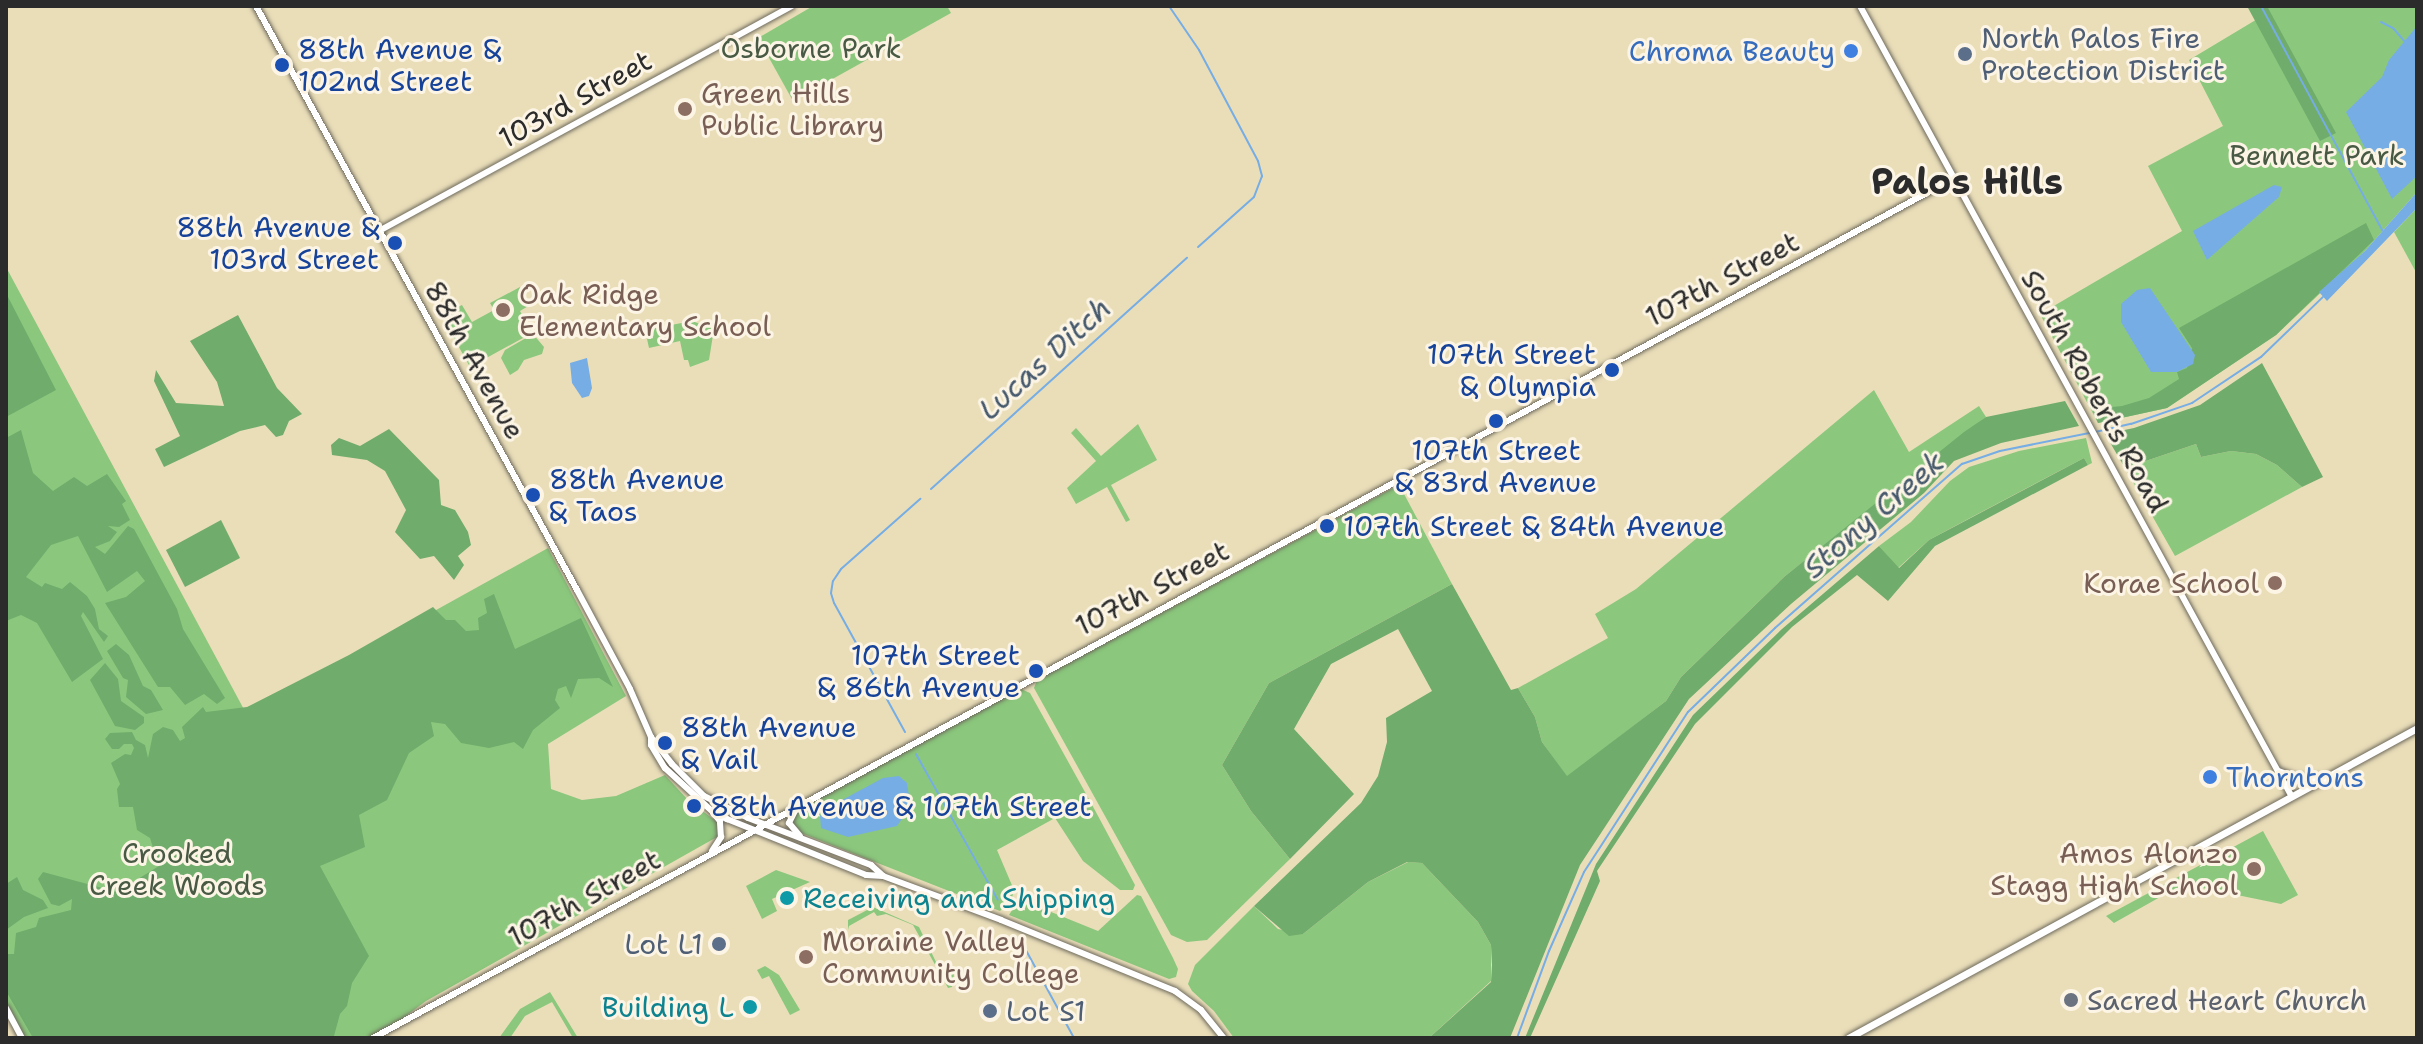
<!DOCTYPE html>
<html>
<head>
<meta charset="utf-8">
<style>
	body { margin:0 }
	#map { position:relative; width:2423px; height:1044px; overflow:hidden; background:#eadeb9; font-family:"Shantell Sans",sans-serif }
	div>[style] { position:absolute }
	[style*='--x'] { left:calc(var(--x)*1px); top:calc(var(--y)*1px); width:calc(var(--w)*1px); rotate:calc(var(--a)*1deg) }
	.green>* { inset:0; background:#8bc87d }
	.forest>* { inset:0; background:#70ac6c }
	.water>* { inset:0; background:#76ade5 }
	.stream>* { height:2px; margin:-1px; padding:0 1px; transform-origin:1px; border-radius:1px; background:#76ade5 }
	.roads { filter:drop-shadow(0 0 2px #6e6a5d) drop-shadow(0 0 2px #6e6a5d) }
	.tertiary>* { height:6px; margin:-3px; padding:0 3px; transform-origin:3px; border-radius:3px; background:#fff }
	.secondary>* { height:7px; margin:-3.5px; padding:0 3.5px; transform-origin:3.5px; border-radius:3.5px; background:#fff }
	.dots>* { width:22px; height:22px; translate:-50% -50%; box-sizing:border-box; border:4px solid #fcf5e5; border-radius:50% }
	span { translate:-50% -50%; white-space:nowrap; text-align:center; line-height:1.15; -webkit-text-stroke:6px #fcf5e5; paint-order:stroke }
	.service-label { font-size:28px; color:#4e5e75 }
	.left { translate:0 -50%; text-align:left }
	.right { translate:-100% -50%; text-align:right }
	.park-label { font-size:28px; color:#485a44 }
	.transit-label { font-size:28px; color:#164399 }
	.shop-label { font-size:28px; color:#366cbe }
	.education-label { font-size:28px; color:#785e54 }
	.street-label { font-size:28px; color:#2b2b2b }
	.culture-label { font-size:28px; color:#0d838f }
	.worship-label { font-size:28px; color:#5b616d }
	.water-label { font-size:30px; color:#45586c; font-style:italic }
	.district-label { font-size:36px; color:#2b2b2b; font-weight:700 }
	.frame { position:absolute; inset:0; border:8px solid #2b2b2b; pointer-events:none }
</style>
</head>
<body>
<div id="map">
	<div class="green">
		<i style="clip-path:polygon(813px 6px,947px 6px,951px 13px,793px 101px,758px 38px)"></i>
		<i style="clip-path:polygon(2267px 6px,2417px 6px,2417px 192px,2365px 251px,2276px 335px,2167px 408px,2098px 423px,2040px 314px,2182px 231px,2148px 166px,2223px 126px,2189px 60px,2269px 12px)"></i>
		<i style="clip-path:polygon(2417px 208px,2417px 274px,2394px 232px)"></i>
		<i style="clip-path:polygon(6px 267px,247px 715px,548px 548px,626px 696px,548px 744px,551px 789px,582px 800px,616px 796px,665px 775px,688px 800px,717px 822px,717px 837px,426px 1001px,407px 1015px,409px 1020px,376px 1038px,22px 1038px,6px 1009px)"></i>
		<i style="clip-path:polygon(520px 287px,530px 305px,520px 311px,532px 333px,470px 367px,441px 315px,462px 305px,472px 322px,494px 310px,490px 303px)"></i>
		<i style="clip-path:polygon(692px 321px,714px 329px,709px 360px,690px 367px,688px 360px,684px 360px,680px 341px,649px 348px,645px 330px)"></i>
		<i style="clip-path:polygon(533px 334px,544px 347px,542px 354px,524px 360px,518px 370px,510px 375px,501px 358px,505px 350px)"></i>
		<i style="clip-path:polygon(1874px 390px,1909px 452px,1979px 406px,1986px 417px,1784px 577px,1681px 677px,1666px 701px,1567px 777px,1542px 742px,1535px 717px,1518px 688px,1608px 638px,1595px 614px,1636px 589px)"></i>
		<i style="clip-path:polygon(1138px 424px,1157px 460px,1111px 485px,1130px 520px,1126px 522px,1107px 487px,1076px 504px,1067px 488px,1096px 461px,1071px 433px,1076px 428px,1101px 456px)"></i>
		<i style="clip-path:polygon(2086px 438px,2092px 463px,2088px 465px,2084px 458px,1970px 518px,1929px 540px,1898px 568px,1879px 546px,1911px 522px,1950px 481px,1969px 467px,2019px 451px)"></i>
		<i style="clip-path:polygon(2196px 444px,2201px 457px,2231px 451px,2256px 454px,2277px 465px,2302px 487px,2175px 556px,2125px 468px)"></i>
		<i style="clip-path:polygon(1395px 487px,1403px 492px,1452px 584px,1269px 683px,1222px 765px,1251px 811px,1290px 859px,1207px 940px,1187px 942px,1171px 935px,1034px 688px,1037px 680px)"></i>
		<i style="clip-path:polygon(1021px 689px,1030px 693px,1090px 801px,1135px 885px,1133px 890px,1120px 890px,1083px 861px,1055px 818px,997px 850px,1014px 890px,1012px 898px,1000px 911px,801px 833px,791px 822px,803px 806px)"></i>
		<i style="clip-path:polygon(2263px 831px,2298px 895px,2281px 904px,2193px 886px,2169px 892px,2114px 923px,2106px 916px)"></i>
		<i style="clip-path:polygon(1408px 862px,1422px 863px,1478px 922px,1491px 945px,1491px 981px,1429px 1038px,1234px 1038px,1214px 1011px,1192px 991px,1188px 984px,1195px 965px,1254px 906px,1278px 929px,1303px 934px,1368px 882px)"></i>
		<i style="clip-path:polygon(776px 870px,810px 882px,772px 899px,777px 911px,762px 919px,746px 886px)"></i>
		<i style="clip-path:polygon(1137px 895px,1141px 896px,1173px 958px,1178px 969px,1176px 977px,1169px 979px,1009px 915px,1019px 899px,1098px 931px)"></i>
		<i style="clip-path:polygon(873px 907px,919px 927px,936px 962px,954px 974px,952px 987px,948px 988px,913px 925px,886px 914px,877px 916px,874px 912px,849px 926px,848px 930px,848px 920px)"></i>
		<i style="clip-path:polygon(765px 966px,779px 975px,800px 1010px,790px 1015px,769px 976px,762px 979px,757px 970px)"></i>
		<i style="clip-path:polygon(550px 992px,578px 1038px,573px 1038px,552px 1002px,525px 1016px,510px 1038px,499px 1038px,520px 1009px)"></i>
	</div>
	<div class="forest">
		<i style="clip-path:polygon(2247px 6px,2267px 6px,2336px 133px,2320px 141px)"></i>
		<i style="clip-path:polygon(2366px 223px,2374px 240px,2276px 335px,2167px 408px,2098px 423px,2092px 409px,2122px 406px,2149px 398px,2179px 379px,2177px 372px,2187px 368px,2192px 348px,2179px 328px)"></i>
		<i style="clip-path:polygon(6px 293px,56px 390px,6px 417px)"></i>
		<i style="clip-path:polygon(238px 315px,277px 388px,302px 414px,289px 421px,283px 435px,276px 437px,265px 425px,240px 431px,164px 467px,155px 449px,180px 436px,154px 381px,156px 370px,176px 403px,224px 406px,217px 382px,190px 341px)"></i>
		<i style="clip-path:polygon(2262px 363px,2323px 477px,2302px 487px,2277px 465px,2256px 454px,2231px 451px,2201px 457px,2196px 444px,2125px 468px,2105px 434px,2134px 428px,2200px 405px)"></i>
		<i style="clip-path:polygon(2065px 401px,2079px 426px,2001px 443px,1954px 461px,1924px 493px,1791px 604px,1689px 699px,1580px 865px,1510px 1038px,1429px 1038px,1491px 982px,1492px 965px,1491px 945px,1478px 922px,1422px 863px,1407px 862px,1368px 882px,1303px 934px,1289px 936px,1254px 906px,1361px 803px,1378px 776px,1387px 742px,1386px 718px,1432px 691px,1398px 629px,1331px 664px,1294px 729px,1354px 794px,1290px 859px,1251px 811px,1222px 765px,1269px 683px,1452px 584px,1511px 690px,1518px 688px,1535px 717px,1542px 742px,1567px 776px,1666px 701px,1681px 677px,1784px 577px,1964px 432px,1986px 417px)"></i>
		<i style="clip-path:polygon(389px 429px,439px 480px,441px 505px,455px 510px,468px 532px,471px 545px,458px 556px,464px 565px,454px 580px,434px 556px,420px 559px,395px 532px,406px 510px,385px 471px,367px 460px,332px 455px,331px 445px,339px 438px,360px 446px)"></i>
		<i style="clip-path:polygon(21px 430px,33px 473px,53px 491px,74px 477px,87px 486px,107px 474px,126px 501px,122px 504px,130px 520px,119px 527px,108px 526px,117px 532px,110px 541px,95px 547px,105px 554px,128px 526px,134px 529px,177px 609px,183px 629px,225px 698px,217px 704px,204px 694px,185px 705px,170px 687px,158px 687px,105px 603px,126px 597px,145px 581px,137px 571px,107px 592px,78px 536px,51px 545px,26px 577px,42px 587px,45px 583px,62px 589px,70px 582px,87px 596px,95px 609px,99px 629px,108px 636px,104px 642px,83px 612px,81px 616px,103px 659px,72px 682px,37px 623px,21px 615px,6px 621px,6px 438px)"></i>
		<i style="clip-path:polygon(2084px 458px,2088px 465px,1935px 546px,1888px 601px,1857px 575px,1792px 627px,1695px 724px,1597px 871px,1600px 881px,1530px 1038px,1525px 1038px,1596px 864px,1693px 715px,1782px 629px,1879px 546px,1899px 568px,1929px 540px)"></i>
		<i style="clip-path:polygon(221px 520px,240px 558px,185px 587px,166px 550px)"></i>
		<i style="clip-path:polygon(494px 594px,515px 649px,581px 618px,613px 687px,599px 678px,578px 679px,571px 698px,566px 686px,558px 689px,555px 700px,560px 708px,533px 730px,523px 749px,514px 742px,489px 748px,461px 743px,445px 724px,431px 722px,434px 736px,409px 753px,387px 800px,359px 815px,365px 847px,320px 866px,369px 956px,352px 983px,347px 1006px,340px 1014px,334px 1036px,33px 1038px,6px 991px,6px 954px,14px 954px,16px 933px,36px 927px,39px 918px,71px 910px,72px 899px,59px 906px,51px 904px,38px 879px,43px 872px,117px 892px,159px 866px,150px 838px,137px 830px,133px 807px,119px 807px,117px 789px,120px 784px,111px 763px,125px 754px,131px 755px,134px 748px,132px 744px,124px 744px,119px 749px,112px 749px,105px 739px,110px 733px,132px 732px,136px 740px,145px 745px,148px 758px,153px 734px,163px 727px,173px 730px,180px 741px,185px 738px,182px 727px,203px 707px,206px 712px,247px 707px,349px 655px,433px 607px,446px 620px,455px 620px,466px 631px,479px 630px,478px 618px,487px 613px,484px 599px)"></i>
		<i style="clip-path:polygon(116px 644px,129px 655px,143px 686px,151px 690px,163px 710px,146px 714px,126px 697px,128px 680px,123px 678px,107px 651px)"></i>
		<i style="clip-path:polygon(105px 663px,118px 679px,121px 701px,144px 717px,144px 723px,135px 730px,115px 726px,90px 680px)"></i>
		<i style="clip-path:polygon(17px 877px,23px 890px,43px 900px,48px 908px,24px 917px,6px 930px,6px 884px)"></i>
	</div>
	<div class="water">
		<i style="clip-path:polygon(2417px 26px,2417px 176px,2392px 199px,2346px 112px,2382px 77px,2389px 60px)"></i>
		<i style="clip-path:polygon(2274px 185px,2282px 187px,2279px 197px,2207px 260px,2193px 231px)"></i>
		<i style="clip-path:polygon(2417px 192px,2417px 208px,2327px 301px,2319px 292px,2365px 251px)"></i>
		<i style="clip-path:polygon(2150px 288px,2195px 355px,2193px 364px,2177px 372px,2151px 372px,2121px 322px,2121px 304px,2137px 290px)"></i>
		<i style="clip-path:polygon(587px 358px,592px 388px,589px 396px,582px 398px,572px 383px,570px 363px)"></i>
		<i style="clip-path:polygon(899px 776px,907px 783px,909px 796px,904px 816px,897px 826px,848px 837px,821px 828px,820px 816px,831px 806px,883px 778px)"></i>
	</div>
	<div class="stream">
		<i style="--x:1169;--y:6;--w:53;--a:55.7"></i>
		<i style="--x:1199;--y:50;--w:126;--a:62"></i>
		<i style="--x:1258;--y:161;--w:16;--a:75"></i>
		<i style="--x:1262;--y:176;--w:22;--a:111"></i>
		<i style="--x:1254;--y:197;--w:75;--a:138.2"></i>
		<i style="--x:2261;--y:6;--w:255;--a:61.6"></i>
		<i style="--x:2381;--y:22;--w:13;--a:27"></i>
		<i style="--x:2393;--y:28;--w:18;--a:49"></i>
		<i style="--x:2095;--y:432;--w:37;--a:-13"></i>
		<i style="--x:2131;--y:424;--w:65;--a:-19"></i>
		<i style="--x:2192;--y:403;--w:83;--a:-33.7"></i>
		<i style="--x:2261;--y:357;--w:86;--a:-44.1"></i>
		<i style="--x:931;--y:489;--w:345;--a:-42.1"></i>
		<i style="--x:905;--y:732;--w:147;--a:-118.8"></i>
		<i style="--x:834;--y:603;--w:10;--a:-107"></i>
		<i style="--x:831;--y:593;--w:12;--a:-81"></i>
		<i style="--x:833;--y:581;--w:14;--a:-56"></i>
		<i style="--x:841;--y:569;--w:106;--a:-41.5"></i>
		<i style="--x:916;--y:754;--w:167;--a:60.7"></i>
		<i style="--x:1022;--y:943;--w:108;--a:61.3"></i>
		<i style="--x:1517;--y:1038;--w:93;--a:-69.8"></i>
		<i style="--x:1549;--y:951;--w:86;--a:-66.1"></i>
		<i style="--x:1584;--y:872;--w:191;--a:-57"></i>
		<i style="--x:1688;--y:712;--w:121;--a:-44"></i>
		<i style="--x:1775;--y:628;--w:249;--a:-41.3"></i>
		<i style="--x:1962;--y:464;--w:40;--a:-18.9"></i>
		<i style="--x:2000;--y:451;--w:91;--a:-11.4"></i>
	</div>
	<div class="roads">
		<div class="tertiary">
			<i style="--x:256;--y:6;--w:666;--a:61.2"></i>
			<i style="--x:577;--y:590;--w:112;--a:61.8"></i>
			<i style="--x:630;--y:689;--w:52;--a:66.4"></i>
			<i style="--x:651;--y:737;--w:8;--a:90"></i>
			<i style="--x:651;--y:745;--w:27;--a:59"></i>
			<i style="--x:665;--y:768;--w:65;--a:42.5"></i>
			<i style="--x:713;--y:812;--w:16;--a:27"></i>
			<i style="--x:727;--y:819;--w:150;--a:21.9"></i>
			<i style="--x:866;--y:875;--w:17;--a:3"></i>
			<i style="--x:883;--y:876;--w:126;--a:20.4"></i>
			<i style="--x:1001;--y:920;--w:188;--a:22.2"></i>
			<i style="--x:1175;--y:991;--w:32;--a:36"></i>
			<i style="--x:1201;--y:1010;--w:36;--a:51"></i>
			<i style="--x:1860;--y:6;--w:901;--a:61.36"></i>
			<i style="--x:379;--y:231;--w:470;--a:-28.6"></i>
			<i style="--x:651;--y:737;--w:34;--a:52"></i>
			<i style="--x:672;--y:764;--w:45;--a:45"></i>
			<i style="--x:704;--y:796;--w:49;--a:26.6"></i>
			<i style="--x:748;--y:818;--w:132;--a:20.9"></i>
			<i style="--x:871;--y:865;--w:15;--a:42"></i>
			<i style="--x:797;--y:807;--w:18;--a:117"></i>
			<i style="--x:789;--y:823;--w:17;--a:50"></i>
			<i style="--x:712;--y:851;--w:17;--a:-57"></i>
			<i style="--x:721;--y:837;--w:16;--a:-94"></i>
			<i style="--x:720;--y:821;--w:8;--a:-130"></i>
			<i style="--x:6;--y:1008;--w:34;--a:62"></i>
			<i style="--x:373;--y:1038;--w:1800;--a:-28.54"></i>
		</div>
		<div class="secondary">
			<i style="--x:2278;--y:771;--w:19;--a:21"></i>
			<i style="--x:2296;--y:778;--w:29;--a:0"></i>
			<i style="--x:1848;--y:1038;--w:648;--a:-28.58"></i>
		</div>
	</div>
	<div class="dots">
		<i style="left:1851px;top:51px;background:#3f7fe0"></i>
		<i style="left:1965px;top:54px;background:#5c6f8a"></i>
		<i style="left:282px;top:65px;background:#1a4fb4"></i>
		<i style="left:685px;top:109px;background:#8d6e63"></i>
		<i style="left:395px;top:243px;background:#1a4fb4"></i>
		<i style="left:503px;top:310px;background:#8d6e63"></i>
		<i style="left:1612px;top:370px;background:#1a4fb4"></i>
		<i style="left:1496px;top:421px;background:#1a4fb4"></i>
		<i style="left:533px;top:495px;background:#1a4fb4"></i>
		<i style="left:1327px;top:526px;background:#1a4fb4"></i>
		<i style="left:2275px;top:583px;background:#8d6e63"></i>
		<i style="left:1036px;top:671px;background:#1a4fb4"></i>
		<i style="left:665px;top:743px;background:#1a4fb4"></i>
		<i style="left:2210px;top:777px;background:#3f7fe0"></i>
		<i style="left:694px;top:806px;background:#1a4fb4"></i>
		<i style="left:2254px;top:869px;background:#8d6e63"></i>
		<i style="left:787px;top:898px;background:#0f9aa8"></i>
		<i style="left:719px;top:944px;background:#5c6f8a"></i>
		<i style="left:806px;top:957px;background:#8d6e63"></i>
		<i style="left:2071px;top:1000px;background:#6b7280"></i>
		<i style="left:750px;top:1007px;background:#0f9aa8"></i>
		<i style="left:990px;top:1011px;background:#5c6f8a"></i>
	</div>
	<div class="service-label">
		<span class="left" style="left:1981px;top:54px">North Palos Fire<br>Protection District</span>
		<span class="right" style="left:703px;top:944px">Lot L1</span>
		<span class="left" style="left:1006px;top:1011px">Lot S1</span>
	</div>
	<div class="park-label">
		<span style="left:811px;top:48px">Osborne Park</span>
		<span style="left:2317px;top:155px">Bennett Park</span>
		<span style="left:177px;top:869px">Crooked<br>Creek Woods</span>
	</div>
	<div class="transit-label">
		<span class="left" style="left:298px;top:65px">88th Avenue &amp;<br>102nd Street</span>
		<span class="right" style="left:379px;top:243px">88th Avenue &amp;<br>103rd Street</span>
		<span class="right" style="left:1596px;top:370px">107th Street<br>&amp; Olympia</span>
		<span style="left:1496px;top:466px">107th Street<br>&amp; 83rd Avenue</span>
		<span class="left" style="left:549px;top:495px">88th Avenue<br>&amp; Taos</span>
		<span class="left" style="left:1343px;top:526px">107th Street &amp; 84th Avenue</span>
		<span class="right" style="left:1020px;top:671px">107th Street<br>&amp; 86th Avenue</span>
		<span class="left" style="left:681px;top:743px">88th Avenue<br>&amp; Vail</span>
		<span class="left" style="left:710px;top:806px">88th Avenue &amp; 107th Street</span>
	</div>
	<div class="shop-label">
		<span class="right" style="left:1835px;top:51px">Chroma Beauty</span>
		<span class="left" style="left:2226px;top:777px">Thorntons</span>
	</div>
	<div class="education-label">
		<span class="left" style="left:701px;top:109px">Green Hills<br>Public Library</span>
		<span class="left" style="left:519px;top:310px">Oak Ridge<br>Elementary School</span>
		<span class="right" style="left:2259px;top:583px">Korae School</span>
		<span class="right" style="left:2238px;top:869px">Amos Alonzo<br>Stagg High School</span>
		<span class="left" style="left:822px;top:957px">Moraine Valley<br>Community College</span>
	</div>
	<div class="street-label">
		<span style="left:575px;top:99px;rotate:-29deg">103rd Street</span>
		<span style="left:1722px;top:279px;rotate:-28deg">107th Street</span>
		<span style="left:475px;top:360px;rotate:61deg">88th Avenue</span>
		<span style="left:2095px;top:391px;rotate:61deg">South Roberts Road</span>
		<span style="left:1152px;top:588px;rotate:-28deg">107th Street</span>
		<span style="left:584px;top:898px;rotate:-29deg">107th Street</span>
	</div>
	<div class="culture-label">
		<span class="left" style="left:803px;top:898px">Receiving and Shipping</span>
		<span class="right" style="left:734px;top:1007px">Building L</span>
	</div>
	<div class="worship-label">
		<span class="left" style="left:2087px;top:1000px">Sacred Heart Church</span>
	</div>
	<div class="water-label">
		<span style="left:1045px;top:359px;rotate:-42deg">Lucas Ditch</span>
		<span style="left:1874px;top:515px;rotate:-41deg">Stony Creek</span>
	</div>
	<div class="district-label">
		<span style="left:1967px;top:182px">Palos Hills</span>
	</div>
	<div class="frame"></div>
</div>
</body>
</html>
